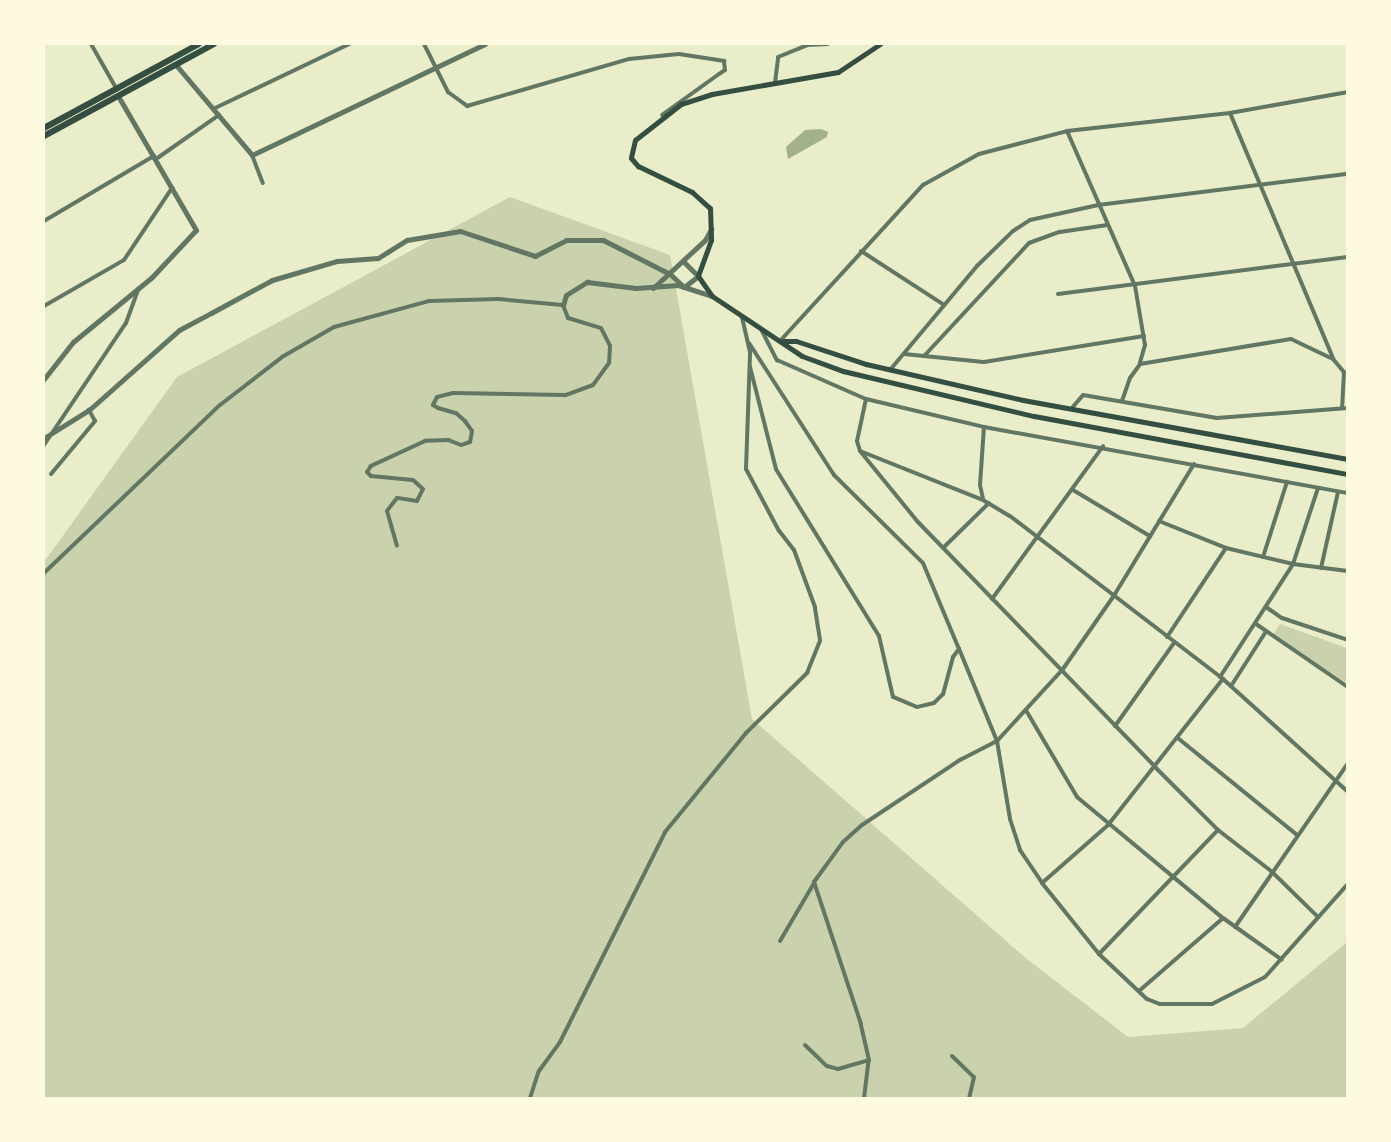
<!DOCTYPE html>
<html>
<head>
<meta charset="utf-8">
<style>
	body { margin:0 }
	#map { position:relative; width:1391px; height:1142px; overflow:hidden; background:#e9edc9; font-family:Mulish,sans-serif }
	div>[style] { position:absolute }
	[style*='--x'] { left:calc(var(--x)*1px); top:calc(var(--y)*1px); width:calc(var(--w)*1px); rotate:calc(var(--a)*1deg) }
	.green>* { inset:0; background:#cad2ad }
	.water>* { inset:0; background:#a3b18a }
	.minor>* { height:4px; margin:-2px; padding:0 2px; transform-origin:2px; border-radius:2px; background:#617663 }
	.tertiary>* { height:5px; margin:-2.5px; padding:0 2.5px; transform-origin:2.5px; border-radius:2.5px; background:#617663 }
	.secondary>* { height:5px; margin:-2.5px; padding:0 2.5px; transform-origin:2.5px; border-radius:2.5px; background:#344e41 }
	.primary>* { height:6px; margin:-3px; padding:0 3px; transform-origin:3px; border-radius:3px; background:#344e41 }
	span { translate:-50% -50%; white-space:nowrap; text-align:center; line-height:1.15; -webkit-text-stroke:4.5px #fefae0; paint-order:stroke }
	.frame { position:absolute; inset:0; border:45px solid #fefae0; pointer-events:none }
</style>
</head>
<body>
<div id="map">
	<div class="green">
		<i style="clip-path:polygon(510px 197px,670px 255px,752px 719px,1027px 959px,1128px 1037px,1243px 1028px,1347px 942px,1347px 1098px,44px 1098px,44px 562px,177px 377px)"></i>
		<i style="clip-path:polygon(1280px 624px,1347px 648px,1347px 683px,1273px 635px)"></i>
	</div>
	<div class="water">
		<i style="clip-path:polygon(821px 129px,828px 132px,827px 137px,788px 159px,786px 147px,805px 130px)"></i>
	</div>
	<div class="minor">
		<i style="--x:91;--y:44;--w:51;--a:60.4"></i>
		<i style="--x:424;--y:44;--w:54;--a:63.4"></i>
		<i style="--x:448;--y:92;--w:24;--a:36"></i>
		<i style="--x:467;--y:106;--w:169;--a:-16.2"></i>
		<i style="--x:629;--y:59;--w:50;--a:-5.7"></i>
		<i style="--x:679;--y:54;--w:46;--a:8.8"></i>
		<i style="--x:724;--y:61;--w:9;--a:84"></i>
		<i style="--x:725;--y:70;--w:7;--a:146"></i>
		<i style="--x:719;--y:74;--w:70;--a:144.3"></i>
		<i style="--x:775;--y:83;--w:26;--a:-83"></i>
		<i style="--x:778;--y:57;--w:31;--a:-22"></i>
		<i style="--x:807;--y:45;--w:21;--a:-3"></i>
		<i style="--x:213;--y:109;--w:151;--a:-25.5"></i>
		<i style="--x:1230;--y:113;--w:266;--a:67.2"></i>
		<i style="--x:1067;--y:131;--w:169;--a:66.3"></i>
		<i style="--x:1135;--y:286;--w:60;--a:80.4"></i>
		<i style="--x:1145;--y:345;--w:19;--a:106"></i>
		<i style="--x:252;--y:155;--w:30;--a:69"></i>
		<i style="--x:156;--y:159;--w:77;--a:-34.9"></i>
		<i style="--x:44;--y:221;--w:128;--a:-30.6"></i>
		<i style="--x:861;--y:251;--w:99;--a:33"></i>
		<i style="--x:1058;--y:294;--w:292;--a:-7.3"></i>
		<i style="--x:44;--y:306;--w:92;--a:-29.9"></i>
		<i style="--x:124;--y:260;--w:87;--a:-56.3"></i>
		<i style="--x:762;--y:331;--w:33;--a:63"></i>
		<i style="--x:777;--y:360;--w:97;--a:23.7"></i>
		<i style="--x:866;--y:399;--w:121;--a:13.3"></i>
		<i style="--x:984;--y:427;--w:370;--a:10.3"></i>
		<i style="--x:780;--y:341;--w:212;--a:-47.5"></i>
		<i style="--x:923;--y:185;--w:64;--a:-29"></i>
		<i style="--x:979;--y:154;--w:91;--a:-14.6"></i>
		<i style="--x:1067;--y:131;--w:164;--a:-6.3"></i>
		<i style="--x:1230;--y:113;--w:120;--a:-10.1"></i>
		<i style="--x:749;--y:343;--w:157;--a:57.2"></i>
		<i style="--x:834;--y:475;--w:125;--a:44.7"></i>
		<i style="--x:923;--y:563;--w:93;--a:67.3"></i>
		<i style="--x:959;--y:649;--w:10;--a:127"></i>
		<i style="--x:953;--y:657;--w:38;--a:105"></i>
		<i style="--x:943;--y:694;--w:13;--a:135"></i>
		<i style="--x:934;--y:703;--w:17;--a:167"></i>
		<i style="--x:917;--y:707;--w:26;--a:-157"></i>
		<i style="--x:893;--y:697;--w:63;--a:-102.9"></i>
		<i style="--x:879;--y:636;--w:196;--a:-121.7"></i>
		<i style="--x:776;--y:469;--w:105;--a:-104.3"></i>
		<i style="--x:904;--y:354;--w:80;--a:5.7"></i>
		<i style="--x:984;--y:362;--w:162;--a:-9.2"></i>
		<i style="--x:925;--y:355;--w:153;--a:-47.1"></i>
		<i style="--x:1029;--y:243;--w:33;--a:-20"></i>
		<i style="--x:1060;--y:232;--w:48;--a:-8.5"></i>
		<i style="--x:890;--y:370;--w:136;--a:-50.1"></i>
		<i style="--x:977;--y:266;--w:50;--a:-44.2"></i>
		<i style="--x:1013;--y:231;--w:20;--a:-33"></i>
		<i style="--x:1030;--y:220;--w:70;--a:-12.4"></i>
		<i style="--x:1098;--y:205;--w:252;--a:-7.1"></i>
		<i style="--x:866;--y:399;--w:43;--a:102.1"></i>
		<i style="--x:857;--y:441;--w:10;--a:73"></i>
		<i style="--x:860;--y:451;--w:132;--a:21.7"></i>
		<i style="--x:983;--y:500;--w:31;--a:31"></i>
		<i style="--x:1010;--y:516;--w:268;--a:37.4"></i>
		<i style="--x:1223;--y:679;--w:169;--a:42.1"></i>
		<i style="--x:1122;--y:401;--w:24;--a:-71"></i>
		<i style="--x:1130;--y:378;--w:17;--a:-54"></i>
		<i style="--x:1140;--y:364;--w:153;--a:-9.4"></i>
		<i style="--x:1291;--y:339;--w:47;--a:25.5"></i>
		<i style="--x:1333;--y:359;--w:17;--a:50"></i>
		<i style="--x:1344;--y:372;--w:36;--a:93"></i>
		<i style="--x:1071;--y:409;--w:18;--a:-49"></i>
		<i style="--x:1083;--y:395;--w:136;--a:9.7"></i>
		<i style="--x:1217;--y:418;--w:131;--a:-4.4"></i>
		<i style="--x:44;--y:445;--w:147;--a:-56.1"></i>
		<i style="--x:126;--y:323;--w:37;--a:-70"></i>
		<i style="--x:860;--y:451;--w:90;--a:50.8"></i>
		<i style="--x:917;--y:521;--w:342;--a:45.9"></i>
		<i style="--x:1155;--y:767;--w:89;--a:45"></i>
		<i style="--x:1218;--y:830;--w:67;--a:37.7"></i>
		<i style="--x:1271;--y:871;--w:66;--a:44.4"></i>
		<i style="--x:1194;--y:464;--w:156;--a:121.3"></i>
		<i style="--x:1113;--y:597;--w:88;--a:124.8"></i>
		<i style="--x:1063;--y:669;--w:98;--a:132.5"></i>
		<i style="--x:997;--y:741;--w:79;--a:80.5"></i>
		<i style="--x:1010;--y:819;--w:33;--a:72"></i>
		<i style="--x:1020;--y:850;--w:40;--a:56"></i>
		<i style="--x:1042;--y:883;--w:91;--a:51.2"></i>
		<i style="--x:1099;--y:954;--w:66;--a:43.2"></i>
		<i style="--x:1147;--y:999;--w:14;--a:21"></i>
		<i style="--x:1160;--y:1004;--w:52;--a:0"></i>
		<i style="--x:1212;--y:1004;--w:59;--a:-27"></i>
		<i style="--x:1265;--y:977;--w:125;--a:-48.3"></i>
		<i style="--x:51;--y:474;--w:69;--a:-50.3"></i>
		<i style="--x:95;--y:421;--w:13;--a:-119"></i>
		<i style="--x:1073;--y:490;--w:90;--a:30.9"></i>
		<i style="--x:983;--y:499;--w:14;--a:-102"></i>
		<i style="--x:980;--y:485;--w:58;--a:-86.1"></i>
		<i style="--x:1159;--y:521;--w:72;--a:21.9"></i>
		<i style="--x:1226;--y:548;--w:69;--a:13.4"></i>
		<i style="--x:1293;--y:564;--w:55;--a:7.3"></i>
		<i style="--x:943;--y:548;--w:64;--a:-44.4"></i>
		<i style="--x:1263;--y:557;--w:79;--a:-72.3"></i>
		<i style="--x:1321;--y:568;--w:78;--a:-77.4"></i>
		<i style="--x:44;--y:573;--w:243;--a:-43.7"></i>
		<i style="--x:220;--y:405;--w:78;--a:-37.7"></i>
		<i style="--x:282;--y:357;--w:60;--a:-30"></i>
		<i style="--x:334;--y:327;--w:98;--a:-15.3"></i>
		<i style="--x:429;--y:301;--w:69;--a:-1.7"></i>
		<i style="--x:498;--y:299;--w:65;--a:5.3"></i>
		<i style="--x:563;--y:305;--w:14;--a:69"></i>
		<i style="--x:568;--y:318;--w:34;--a:17"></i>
		<i style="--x:601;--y:328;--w:20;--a:63"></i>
		<i style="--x:610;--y:346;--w:17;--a:93"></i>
		<i style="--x:609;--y:363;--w:27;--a:126"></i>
		<i style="--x:593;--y:385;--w:30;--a:160"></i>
		<i style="--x:565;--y:395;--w:112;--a:-179"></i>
		<i style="--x:453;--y:393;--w:16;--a:166"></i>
		<i style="--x:437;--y:397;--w:9;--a:117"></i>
		<i style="--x:433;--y:405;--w:6;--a:31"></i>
		<i style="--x:438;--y:408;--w:19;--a:16"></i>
		<i style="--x:456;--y:413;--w:12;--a:42"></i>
		<i style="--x:465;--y:421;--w:12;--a:55"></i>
		<i style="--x:472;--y:431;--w:11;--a:100"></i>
		<i style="--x:470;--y:442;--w:9;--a:162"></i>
		<i style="--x:461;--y:445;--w:14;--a:-159"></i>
		<i style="--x:448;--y:440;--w:23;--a:178"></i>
		<i style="--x:425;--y:441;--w:60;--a:155.2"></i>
		<i style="--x:371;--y:466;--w:7;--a:124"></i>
		<i style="--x:367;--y:472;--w:6;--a:45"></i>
		<i style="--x:371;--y:476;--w:42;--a:5.4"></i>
		<i style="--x:413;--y:480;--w:13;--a:42"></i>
		<i style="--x:423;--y:489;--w:13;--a:117"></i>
		<i style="--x:417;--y:501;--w:20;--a:-171"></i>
		<i style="--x:397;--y:498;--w:16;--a:128"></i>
		<i style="--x:387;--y:511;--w:36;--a:74"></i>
		<i style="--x:992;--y:599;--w:189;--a:-54"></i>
		<i style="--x:1266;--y:607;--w:19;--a:35"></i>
		<i style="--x:1282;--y:618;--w:70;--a:18.4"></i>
		<i style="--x:1256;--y:624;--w:112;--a:34.4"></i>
		<i style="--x:1167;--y:637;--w:107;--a:-56.5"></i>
		<i style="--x:1220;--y:677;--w:135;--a:-57.1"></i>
		<i style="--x:1293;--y:564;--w:80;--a:-71.8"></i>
		<i style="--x:1231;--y:686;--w:63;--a:-57.3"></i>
		<i style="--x:1027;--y:712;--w:99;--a:59.5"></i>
		<i style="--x:1077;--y:797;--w:190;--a:39.7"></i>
		<i style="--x:1223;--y:918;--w:72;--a:35.4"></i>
		<i style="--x:1115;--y:726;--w:102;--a:-54.6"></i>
		<i style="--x:1179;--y:739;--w:152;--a:39.1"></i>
		<i style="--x:1042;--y:883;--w:88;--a:-41.3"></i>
		<i style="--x:1108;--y:825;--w:186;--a:-51.8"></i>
		<i style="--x:1235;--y:927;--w:199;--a:-55.4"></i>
		<i style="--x:780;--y:941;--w:67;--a:-59.6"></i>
		<i style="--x:1099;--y:954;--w:172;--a:-46.2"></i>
		<i style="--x:1139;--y:991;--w:111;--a:-41"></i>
		<i style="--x:805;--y:1045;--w:30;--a:44"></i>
		<i style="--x:827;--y:1066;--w:11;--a:15"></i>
		<i style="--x:838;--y:1069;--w:32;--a:-16"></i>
		<i style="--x:952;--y:1056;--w:30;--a:44"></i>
		<i style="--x:974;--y:1077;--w:22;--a:103"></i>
		<i style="--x:530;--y:1098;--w:28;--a:-72"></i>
		<i style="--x:539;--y:1071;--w:36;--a:-54"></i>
		<i style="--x:560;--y:1042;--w:235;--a:-63.4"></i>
		<i style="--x:665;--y:832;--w:128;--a:-50.7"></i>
		<i style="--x:746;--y:733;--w:86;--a:-44.5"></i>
		<i style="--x:807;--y:673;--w:35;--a:-68"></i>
		<i style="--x:820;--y:640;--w:33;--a:-99"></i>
		<i style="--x:815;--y:607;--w:61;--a:-110.2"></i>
		<i style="--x:794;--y:550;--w:24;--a:-128"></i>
		<i style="--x:779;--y:531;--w:70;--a:-118"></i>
		<i style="--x:746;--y:469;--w:117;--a:-88"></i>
		<i style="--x:750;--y:352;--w:37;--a:-103"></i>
		<i style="--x:864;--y:1098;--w:38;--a:-83"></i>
		<i style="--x:869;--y:1060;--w:37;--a:-103"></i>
		<i style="--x:861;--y:1024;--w:150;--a:-108.3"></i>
		<i style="--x:814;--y:882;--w:49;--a:-54.1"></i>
		<i style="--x:843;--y:842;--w:25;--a:-42"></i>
		<i style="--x:862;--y:825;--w:118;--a:-33.6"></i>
		<i style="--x:960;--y:760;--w:42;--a:-27.2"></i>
		<i style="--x:997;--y:741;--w:100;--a:-112.4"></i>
	</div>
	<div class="tertiary">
		<i style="--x:176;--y:65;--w:118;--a:49.8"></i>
		<i style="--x:252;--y:155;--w:258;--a:-25.5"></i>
		<i style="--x:653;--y:288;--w:71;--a:-42.7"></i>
		<i style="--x:705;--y:240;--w:13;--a:-61"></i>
		<i style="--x:563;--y:305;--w:10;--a:-73"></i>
		<i style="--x:566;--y:295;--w:25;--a:-32"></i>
		<i style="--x:587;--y:282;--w:49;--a:7"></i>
		<i style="--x:636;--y:288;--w:42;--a:-4.1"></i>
		<i style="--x:678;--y:285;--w:36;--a:18"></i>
		<i style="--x:44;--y:379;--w:47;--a:-51.9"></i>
		<i style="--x:73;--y:342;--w:102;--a:-39.4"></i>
		<i style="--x:152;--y:277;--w:64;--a:-46.9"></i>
		<i style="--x:196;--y:230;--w:155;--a:-120.2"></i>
		<i style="--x:44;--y:438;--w:53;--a:-31.9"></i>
		<i style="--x:89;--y:410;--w:120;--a:-41.6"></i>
		<i style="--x:179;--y:330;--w:36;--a:-28"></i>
		<i style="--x:211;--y:313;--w:69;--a:-28.4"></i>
		<i style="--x:272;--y:280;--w:68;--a:-16.3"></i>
		<i style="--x:337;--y:261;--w:41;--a:-4.2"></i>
		<i style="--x:378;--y:258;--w:34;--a:-32"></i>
		<i style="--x:407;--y:240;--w:54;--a:-9.6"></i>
		<i style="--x:460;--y:231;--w:79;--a:18.4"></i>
		<i style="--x:535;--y:256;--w:35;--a:-27"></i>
		<i style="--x:566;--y:240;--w:37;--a:0"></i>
		<i style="--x:603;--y:240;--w:75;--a:26.9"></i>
		<i style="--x:670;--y:274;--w:19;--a:43"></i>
		<i style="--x:684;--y:287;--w:18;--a:-38"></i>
		<i style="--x:698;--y:276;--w:21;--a:-135"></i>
	</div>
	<div class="secondary">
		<i style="--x:880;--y:44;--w:50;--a:146.3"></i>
		<i style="--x:838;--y:72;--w:128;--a:170.1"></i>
		<i style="--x:712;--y:94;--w:33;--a:162"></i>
		<i style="--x:681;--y:104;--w:58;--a:142"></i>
		<i style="--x:635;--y:140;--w:18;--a:103"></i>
		<i style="--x:631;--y:158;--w:11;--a:49"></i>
		<i style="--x:638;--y:166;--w:60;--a:25.7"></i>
		<i style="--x:692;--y:192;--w:24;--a:42"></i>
		<i style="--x:710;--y:208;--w:32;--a:88"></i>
		<i style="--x:711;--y:240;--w:38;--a:110"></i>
		<i style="--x:698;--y:276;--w:24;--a:55"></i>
		<i style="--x:712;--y:296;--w:108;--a:33.7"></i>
		<i style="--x:802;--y:356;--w:44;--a:20.1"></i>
		<i style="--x:843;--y:371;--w:196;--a:13.3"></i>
		<i style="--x:1034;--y:416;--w:319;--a:10.5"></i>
		<i style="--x:782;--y:341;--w:14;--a:0"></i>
		<i style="--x:796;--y:341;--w:74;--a:18.2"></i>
		<i style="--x:866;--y:364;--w:161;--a:12.9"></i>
		<i style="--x:1023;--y:400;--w:330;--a:10.3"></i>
	</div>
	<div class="primary">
		<i style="--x:44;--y:128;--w:176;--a:-28.5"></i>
		<i style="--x:44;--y:136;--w:193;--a:-28.4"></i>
	</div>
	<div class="frame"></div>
</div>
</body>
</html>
